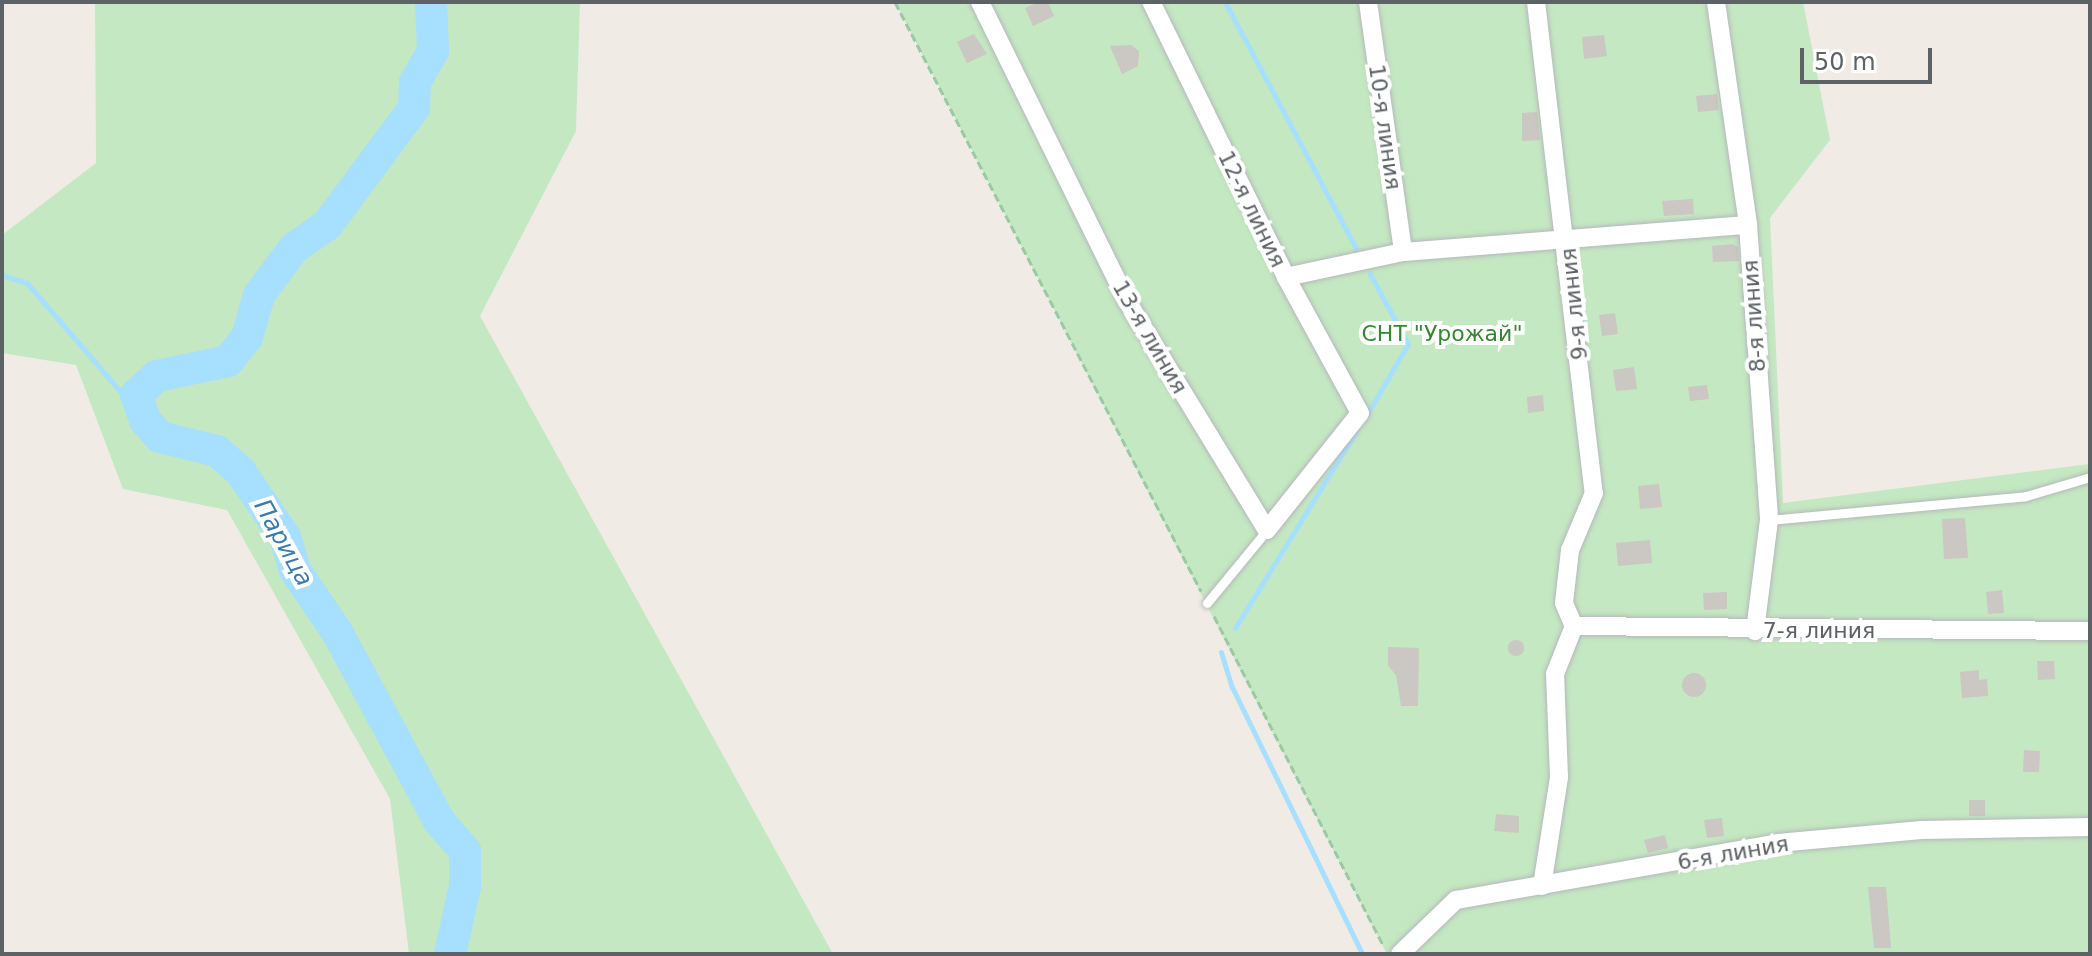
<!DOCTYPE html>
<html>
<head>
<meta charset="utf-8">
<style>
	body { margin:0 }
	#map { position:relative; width:2092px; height:956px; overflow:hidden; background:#f0ece5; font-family:"DejaVu Sans",sans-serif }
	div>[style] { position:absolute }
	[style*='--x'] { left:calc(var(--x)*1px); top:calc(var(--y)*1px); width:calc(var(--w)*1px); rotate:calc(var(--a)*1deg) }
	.green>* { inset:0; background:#c4e8c1 }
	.stream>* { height:5px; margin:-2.5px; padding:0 2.5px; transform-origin:2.5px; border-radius:2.5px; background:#a6dfff }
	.river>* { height:32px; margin:-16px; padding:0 16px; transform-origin:16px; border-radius:16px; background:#a6dfff }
	.building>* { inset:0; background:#cbc7c2 }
	.round { border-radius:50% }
	.path>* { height:3px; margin-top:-1.5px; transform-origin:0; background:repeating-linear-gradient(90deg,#9ac9a4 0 8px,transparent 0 12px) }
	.roads { filter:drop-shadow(0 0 2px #b5b8bc) drop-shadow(0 0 2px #b5b8bc) }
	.lane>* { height:9px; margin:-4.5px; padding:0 4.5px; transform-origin:4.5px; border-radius:4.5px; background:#fff }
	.street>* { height:18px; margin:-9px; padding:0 9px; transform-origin:9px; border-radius:9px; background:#fff }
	span { translate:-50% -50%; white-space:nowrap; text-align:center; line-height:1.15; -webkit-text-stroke:8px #fff; paint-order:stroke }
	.street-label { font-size:22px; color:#5d6266 }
	.park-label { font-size:22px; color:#358733 }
	.water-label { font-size:24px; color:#3c7bac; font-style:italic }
	.frame { position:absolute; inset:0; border:4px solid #5d6266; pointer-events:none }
	.scale { position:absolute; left:1800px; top:48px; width:132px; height:36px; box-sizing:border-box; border:4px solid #5d6266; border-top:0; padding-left:10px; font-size:24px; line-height:28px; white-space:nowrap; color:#5d6266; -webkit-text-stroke:6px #fff; paint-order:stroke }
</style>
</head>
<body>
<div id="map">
	<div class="green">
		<i style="clip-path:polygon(95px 2px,580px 2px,576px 131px,480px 316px,833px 954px,409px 954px,390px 799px,227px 510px,123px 489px,76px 365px,2px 353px,2px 235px,96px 163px)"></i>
		<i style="clip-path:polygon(895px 2px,1803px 2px,1830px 140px,1770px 218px,1783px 503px,2090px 464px,2090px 954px,1387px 954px)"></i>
	</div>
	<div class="stream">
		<i style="--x:1225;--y:2;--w:279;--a:62"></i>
		<i style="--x:2;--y:275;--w:26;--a:18"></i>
		<i style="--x:27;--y:283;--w:181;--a:49.3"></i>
		<i style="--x:1366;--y:416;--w:83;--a:-59.7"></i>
		<i style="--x:1408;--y:344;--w:80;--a:-118.5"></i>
		<i style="--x:1235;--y:628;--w:231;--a:-58.4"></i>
		<i style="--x:1221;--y:652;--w:37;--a:73"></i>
		<i style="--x:1232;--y:687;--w:297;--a:64"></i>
	</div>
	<div class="river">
		<i style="--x:431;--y:2;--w:49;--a:87.7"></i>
		<i style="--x:433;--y:51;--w:36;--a:120"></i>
		<i style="--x:415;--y:82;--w:26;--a:92"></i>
		<i style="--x:414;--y:108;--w:146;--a:126.6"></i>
		<i style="--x:327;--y:225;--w:40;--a:145.1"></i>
		<i style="--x:294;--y:248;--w:59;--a:126.7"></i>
		<i style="--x:259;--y:295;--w:44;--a:105.9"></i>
		<i style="--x:247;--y:337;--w:31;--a:128"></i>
		<i style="--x:228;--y:361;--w:73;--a:168.1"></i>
		<i style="--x:157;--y:376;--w:28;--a:138"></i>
		<i style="--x:136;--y:395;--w:27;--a:70"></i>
		<i style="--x:145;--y:420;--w:23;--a:49"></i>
		<i style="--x:160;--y:437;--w:59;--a:13.8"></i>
		<i style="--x:217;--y:451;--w:30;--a:41"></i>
		<i style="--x:240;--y:471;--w:80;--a:55.7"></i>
		<i style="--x:285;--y:537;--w:34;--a:73"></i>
		<i style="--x:295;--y:570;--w:75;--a:55.9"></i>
		<i style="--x:337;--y:632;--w:215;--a:61.6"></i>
		<i style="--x:439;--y:821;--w:40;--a:49"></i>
		<i style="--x:465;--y:851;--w:35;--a:90"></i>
		<i style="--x:465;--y:886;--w:70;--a:102.4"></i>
	</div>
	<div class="building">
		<i style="clip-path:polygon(1039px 2px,1048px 2px,1054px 16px,1033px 26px,1025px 8px)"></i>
		<i style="clip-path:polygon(974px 34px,987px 54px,967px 63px,957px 42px)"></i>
		<i style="clip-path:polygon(1604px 35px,1607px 56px,1584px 59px,1582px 37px)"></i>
		<i style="clip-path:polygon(1131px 45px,1139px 51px,1138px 66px,1122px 74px,1110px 46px)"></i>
		<i style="clip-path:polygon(1717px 94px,1719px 110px,1698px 112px,1696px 96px)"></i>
		<i style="clip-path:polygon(1537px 112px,1540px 140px,1522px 141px,1522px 113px)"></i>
		<i style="clip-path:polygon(1693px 199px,1694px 214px,1664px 216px,1662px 201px)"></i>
		<i style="clip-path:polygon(1732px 244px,1738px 247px,1739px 261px,1713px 262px,1712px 246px)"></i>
		<i style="clip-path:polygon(1615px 313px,1618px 334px,1602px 336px,1599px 315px)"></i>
		<i style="clip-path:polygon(1634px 367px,1637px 389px,1616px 391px,1613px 370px)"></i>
		<i style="clip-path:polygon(1707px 385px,1709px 399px,1690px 401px,1688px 387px)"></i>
		<i style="clip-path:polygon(1543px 395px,1544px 411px,1528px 413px,1527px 397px)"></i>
		<i style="clip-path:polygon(1659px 484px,1662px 507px,1640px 509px,1638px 486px)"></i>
		<i style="clip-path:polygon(1965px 518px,1968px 558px,1944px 559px,1942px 519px)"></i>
		<i style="clip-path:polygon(1650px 540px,1652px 563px,1618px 566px,1616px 543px)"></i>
		<i style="clip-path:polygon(2002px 590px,2004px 613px,1988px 614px,1986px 592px)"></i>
		<i style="clip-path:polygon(1727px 592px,1727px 609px,1704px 610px,1703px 593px)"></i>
		<i class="round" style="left:1508px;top:640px;width:16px;height:16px"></i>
		<i style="clip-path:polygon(1388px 647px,1419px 648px,1418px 706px,1401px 706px,1396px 675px,1388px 666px)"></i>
		<i style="clip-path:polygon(2037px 661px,2054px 661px,2055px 679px,2038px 680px)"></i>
		<i style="clip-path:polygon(1979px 670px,1979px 680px,1987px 679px,1988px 696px,1962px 698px,1960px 672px)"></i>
		<i class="round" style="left:1682px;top:673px;width:24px;height:24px"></i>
		<i style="clip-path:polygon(2024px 750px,2040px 751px,2039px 772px,2023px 772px)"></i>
		<i style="clip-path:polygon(1969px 800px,1985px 800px,1985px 816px,1969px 816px)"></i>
		<i style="clip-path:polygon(1496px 814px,1519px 816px,1519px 833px,1494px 831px)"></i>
		<i style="clip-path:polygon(1722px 818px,1724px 836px,1707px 838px,1704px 820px)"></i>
		<i style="clip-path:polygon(1665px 835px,1668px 848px,1648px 853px,1644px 840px)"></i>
		<i style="clip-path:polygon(1868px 887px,1886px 887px,1891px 948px,1874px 948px)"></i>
	</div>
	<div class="path">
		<i style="--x:895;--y:2;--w:664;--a:62.55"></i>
		<i style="--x:1214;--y:616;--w:372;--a:62.8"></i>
	</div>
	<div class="roads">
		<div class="lane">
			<i style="--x:1769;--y:520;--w:258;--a:-5.3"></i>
			<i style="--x:2026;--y:496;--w:67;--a:-16.5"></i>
			<i style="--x:1207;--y:603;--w:94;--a:-50.6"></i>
		</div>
		<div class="street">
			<i style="--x:980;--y:2;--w:333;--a:63.8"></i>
			<i style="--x:1127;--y:301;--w:268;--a:58.6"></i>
			<i style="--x:1267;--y:530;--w:149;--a:-51.5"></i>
			<i style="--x:1360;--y:413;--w:155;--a:-118.6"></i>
			<i style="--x:1286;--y:277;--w:306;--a:-116.1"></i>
			<i style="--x:1368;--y:2;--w:252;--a:82"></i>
			<i style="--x:1536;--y:2;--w:494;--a:83.3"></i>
			<i style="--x:1594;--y:493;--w:62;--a:112.8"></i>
			<i style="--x:1570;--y:550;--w:53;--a:96.5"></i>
			<i style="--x:1564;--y:603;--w:25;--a:67"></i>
			<i style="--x:1574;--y:626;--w:516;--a:0.56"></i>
			<i style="--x:1716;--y:2;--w:225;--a:81.8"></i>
			<i style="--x:1748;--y:225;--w:296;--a:85.9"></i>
			<i style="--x:1769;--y:520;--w:112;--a:97.2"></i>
			<i style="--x:1286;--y:277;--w:120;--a:-12.1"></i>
			<i style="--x:1403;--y:252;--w:346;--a:-4.5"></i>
			<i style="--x:1542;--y:886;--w:110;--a:-81.1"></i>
			<i style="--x:1559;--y:777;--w:103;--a:-92.2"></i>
			<i style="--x:1555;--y:674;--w:52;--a:-68.4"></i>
			<i style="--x:1400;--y:954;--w:78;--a:-44"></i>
			<i style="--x:1456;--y:900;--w:327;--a:-10"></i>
			<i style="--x:1778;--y:843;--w:144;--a:-5.2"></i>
			<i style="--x:1921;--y:830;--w:169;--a:-1"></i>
		</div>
	</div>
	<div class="street-label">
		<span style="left:1385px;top:127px;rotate:82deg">10-я линия</span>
		<span style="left:1252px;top:209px;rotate:64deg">12-я линия</span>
		<span style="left:1574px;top:304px;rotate:-96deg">9-я линия</span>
		<span style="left:1754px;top:316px;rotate:-94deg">8-я линия</span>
		<span style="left:1150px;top:337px;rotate:60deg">13-я линия</span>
		<span style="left:1819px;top:631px">7-я линия</span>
		<span style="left:1733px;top:853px;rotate:-10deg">6-я линия</span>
	</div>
	<div class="park-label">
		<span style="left:1442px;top:334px">СНТ "Урожай"</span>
	</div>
	<div class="water-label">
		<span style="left:283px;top:543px;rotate:61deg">Парица</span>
	</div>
	<div class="frame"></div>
	<div class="scale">50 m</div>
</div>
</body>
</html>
